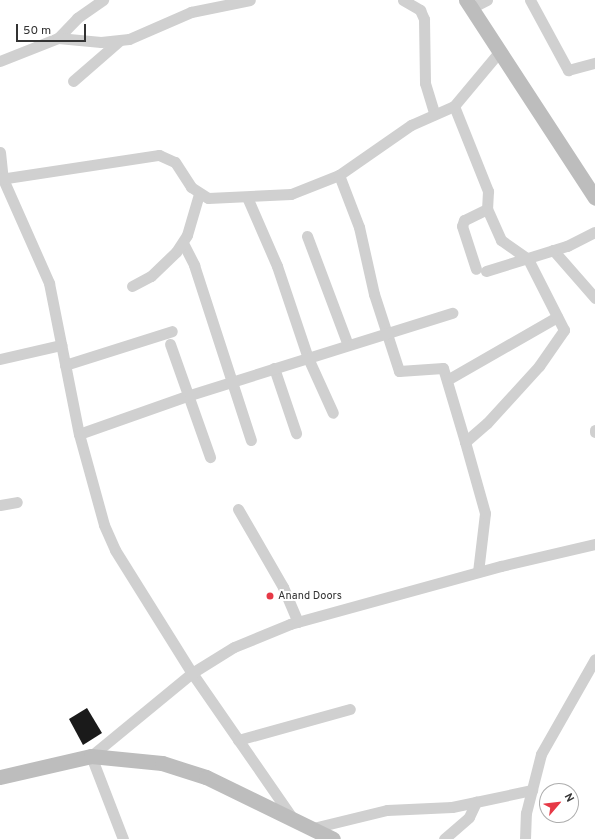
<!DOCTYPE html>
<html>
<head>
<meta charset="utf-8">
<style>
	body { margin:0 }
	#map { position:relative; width:595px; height:839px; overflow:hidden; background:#fff; font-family:Overpass,sans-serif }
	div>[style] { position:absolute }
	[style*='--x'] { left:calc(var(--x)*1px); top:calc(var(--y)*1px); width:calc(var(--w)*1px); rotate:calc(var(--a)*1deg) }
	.building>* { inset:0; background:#1a1a1a }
	.minor>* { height:11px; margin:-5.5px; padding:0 5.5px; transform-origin:5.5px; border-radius:5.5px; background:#d0d0d0 }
	.secondary>* { height:15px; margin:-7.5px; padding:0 7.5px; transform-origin:7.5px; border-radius:7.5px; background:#bdbdbd }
	.dots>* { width:11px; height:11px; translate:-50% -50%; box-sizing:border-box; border:2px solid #fff; border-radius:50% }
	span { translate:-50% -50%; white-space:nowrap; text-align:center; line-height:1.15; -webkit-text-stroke:4px #fff; paint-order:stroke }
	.poi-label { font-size:11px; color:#333 }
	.left { translate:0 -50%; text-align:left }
	.north { position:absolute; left:539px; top:783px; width:40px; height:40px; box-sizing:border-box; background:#fff; border:1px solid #adadad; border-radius:50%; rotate:62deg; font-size:11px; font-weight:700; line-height:16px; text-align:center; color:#333 }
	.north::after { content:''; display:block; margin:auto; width:14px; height:18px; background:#e63946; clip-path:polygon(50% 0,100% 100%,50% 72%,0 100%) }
	.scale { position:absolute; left:16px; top:24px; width:70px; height:18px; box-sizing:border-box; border:2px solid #333; border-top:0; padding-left:5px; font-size:12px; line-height:14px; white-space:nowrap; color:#333; -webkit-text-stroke:3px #fff; paint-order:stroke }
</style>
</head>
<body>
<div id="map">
	<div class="building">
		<i style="clip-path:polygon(87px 708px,102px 733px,83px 745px,69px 719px)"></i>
	</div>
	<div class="minor">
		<i style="--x:403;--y:0;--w:20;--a:30"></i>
		<i style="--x:420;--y:10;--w:10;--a:66"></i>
		<i style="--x:424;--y:19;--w:64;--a:89.1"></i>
		<i style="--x:425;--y:83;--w:31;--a:73"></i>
		<i style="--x:530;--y:0;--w:80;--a:61.5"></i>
		<i style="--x:568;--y:70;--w:28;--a:-15"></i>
		<i style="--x:471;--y:8;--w:18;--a:-27"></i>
		<i style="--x:58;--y:38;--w:28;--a:-46"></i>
		<i style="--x:77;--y:18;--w:32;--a:-35"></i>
		<i style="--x:0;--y:61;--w:62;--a:-21.6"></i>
		<i style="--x:58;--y:38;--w:43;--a:5.3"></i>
		<i style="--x:101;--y:42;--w:28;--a:-6"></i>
		<i style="--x:129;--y:39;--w:68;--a:-23.5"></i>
		<i style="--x:191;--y:12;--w:60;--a:-11.5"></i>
		<i style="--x:73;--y:81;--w:60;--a:-40.9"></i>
		<i style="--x:454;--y:106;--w:92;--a:68.2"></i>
		<i style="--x:488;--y:191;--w:18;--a:93"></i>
		<i style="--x:487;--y:209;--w:25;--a:154"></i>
		<i style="--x:464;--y:220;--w:6;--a:108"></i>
		<i style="--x:462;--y:226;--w:45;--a:72"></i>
		<i style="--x:0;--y:152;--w:27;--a:84"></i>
		<i style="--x:3;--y:179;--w:114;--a:66.1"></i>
		<i style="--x:49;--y:283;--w:154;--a:78.8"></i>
		<i style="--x:79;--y:434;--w:94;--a:74.6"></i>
		<i style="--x:104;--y:525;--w:27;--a:66"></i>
		<i style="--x:115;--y:550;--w:145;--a:58"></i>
		<i style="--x:192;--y:673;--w:174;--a:55.3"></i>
		<i style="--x:339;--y:175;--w:56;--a:69"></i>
		<i style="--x:359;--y:227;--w:69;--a:77.4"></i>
		<i style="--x:374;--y:294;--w:81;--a:72"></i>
		<i style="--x:399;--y:371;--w:44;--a:-3.9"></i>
		<i style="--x:443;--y:368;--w:77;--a:73.4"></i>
		<i style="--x:0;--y:179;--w:161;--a:-8.6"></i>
		<i style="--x:159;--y:155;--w:17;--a:24"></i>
		<i style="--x:175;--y:162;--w:30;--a:57"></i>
		<i style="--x:191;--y:187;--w:20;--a:33"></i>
		<i style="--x:208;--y:198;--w:83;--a:-2.8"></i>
		<i style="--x:291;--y:194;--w:52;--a:-21.6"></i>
		<i style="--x:339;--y:175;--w:88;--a:-34.8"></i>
		<i style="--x:411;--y:125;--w:47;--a:-23.8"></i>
		<i style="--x:454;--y:106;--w:72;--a:-50.1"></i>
		<i style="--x:247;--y:197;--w:75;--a:66.5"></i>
		<i style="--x:277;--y:266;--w:97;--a:71.4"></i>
		<i style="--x:308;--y:358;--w:60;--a:65.6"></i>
		<i style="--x:307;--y:236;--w:116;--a:69.4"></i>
		<i style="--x:183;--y:243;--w:25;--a:63"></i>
		<i style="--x:194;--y:265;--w:184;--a:72"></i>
		<i style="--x:553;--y:250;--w:64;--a:48.8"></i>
		<i style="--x:486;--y:271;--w:85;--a:-17.2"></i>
		<i style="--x:567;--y:246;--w:31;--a:-27"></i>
		<i style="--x:132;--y:286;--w:21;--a:-28"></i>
		<i style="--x:151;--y:276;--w:35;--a:-44"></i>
		<i style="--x:176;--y:252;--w:20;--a:-57"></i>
		<i style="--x:187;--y:235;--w:43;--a:-73.7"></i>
		<i style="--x:170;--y:344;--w:120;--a:70.5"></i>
		<i style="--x:0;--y:359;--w:63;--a:-12.9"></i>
		<i style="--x:65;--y:365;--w:112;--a:-17.6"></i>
		<i style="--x:274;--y:368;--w:69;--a:71.3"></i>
		<i style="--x:447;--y:380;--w:127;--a:-29.8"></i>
		<i style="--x:595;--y:430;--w:2;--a:90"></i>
		<i style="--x:79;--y:434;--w:118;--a:-19.4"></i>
		<i style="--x:190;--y:395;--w:275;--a:-17.4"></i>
		<i style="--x:0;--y:505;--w:17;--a:-10"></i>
		<i style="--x:238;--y:509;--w:90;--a:60"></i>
		<i style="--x:283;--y:587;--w:38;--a:67"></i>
		<i style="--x:478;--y:572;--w:59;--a:-83.2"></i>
		<i style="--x:485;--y:513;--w:74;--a:-105.7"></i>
		<i style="--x:465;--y:442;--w:29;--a:-41"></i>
		<i style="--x:487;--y:423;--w:77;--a:-47.6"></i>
		<i style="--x:539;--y:366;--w:44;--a:-55.2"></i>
		<i style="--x:564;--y:330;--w:80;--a:-116.9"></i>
		<i style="--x:528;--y:259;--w:33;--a:-145"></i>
		<i style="--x:501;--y:240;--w:34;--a:-114"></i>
		<i style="--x:238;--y:740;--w:116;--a:-15.5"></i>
		<i style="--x:313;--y:828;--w:76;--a:-13.7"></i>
		<i style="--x:387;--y:810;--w:65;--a:-2.6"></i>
		<i style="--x:452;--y:807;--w:82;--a:-12"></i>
		<i style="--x:123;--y:839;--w:89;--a:-111.1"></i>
		<i style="--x:91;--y:756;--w:131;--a:-39.4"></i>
		<i style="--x:192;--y:673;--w:49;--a:-31.8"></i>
		<i style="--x:234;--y:647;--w:61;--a:-22.3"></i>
		<i style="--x:290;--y:624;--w:219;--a:-15.4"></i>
		<i style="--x:501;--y:566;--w:97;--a:-13.2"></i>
		<i style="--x:444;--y:839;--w:33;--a:-41"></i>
		<i style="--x:469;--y:817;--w:17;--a:-65"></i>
		<i style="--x:525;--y:839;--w:26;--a:-88"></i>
		<i style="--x:526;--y:813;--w:61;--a:-75.7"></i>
		<i style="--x:541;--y:754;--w:109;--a:-60.4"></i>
	</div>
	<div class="secondary">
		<i style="--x:466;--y:0;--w:236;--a:56.9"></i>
		<i style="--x:0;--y:777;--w:93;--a:-13"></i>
		<i style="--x:91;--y:756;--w:71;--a:5.6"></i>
		<i style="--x:162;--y:763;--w:46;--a:17.7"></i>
		<i style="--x:206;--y:777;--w:141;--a:26"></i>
	</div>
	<div class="dots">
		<i style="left:270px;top:596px;background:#e63946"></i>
	</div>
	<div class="poi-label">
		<span class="left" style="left:278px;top:596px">Anand Doors</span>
	</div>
	<div class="north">N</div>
	<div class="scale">50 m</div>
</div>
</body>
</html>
